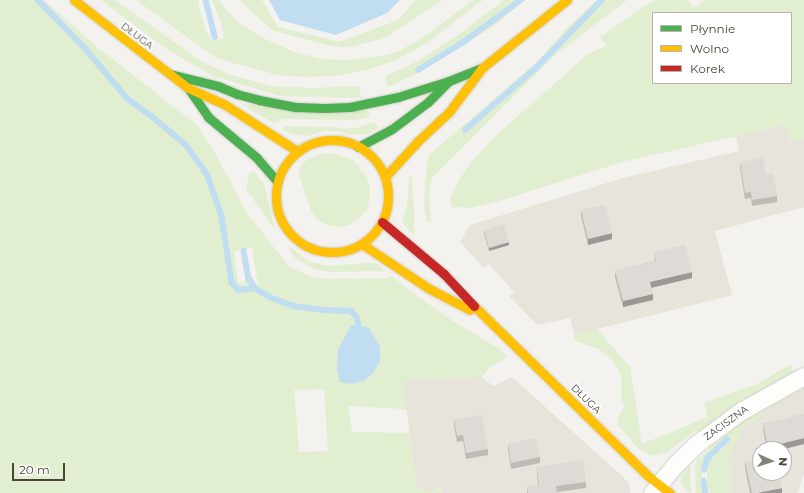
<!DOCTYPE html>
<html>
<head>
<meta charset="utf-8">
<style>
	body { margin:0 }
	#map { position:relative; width:804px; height:493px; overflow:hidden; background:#f4f2ee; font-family:Montserrat,sans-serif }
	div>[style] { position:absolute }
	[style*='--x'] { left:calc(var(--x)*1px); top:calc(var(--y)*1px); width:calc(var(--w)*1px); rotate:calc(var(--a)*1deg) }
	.residential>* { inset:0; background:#e7e4dc }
	.green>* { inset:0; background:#e1eecf }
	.water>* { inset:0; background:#c0ddf1 }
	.stream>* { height:5.5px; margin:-2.75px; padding:0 2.75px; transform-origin:2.75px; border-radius:2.75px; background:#c0ddf1 }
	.roads { filter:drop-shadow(0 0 1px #d2d0cb) drop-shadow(0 0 1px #d2d0cb) }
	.street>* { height:17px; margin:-8.5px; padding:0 8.5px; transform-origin:8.5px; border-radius:8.5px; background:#fdfdfc }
	.fast>* { height:9px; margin:-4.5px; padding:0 4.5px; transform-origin:4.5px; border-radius:4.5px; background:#4caf50 }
	.slow>* { height:9px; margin:-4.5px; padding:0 4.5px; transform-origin:4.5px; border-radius:4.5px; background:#ffc107 }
	.slow>.ring { margin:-4.5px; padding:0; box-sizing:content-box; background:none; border:9px solid #ffc107; border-radius:50% }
	.jam>* { height:9px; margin:-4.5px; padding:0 4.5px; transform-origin:4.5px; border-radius:4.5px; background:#c62828 }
	.wall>* { inset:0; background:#bfbcb8 }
	.shaded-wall>* { inset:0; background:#9b9996 }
	.building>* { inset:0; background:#dedbd6 }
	span { translate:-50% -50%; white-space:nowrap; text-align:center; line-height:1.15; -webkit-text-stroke:3.5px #fff; paint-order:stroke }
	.street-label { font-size:10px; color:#4b4439 }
	.legend { position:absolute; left:652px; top:12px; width:140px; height:72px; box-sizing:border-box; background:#fff; border:1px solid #b7b4b0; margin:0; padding:5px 7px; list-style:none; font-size:12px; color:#4b4439 }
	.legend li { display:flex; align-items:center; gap:8px; height:20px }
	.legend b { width:20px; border:1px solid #b7b4b0 }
	.north { position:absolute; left:752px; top:441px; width:40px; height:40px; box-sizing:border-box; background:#fff; border:1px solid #b7b4b0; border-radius:50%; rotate:93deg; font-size:11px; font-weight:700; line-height:16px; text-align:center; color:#4b4439 }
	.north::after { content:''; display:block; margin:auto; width:14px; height:18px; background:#868178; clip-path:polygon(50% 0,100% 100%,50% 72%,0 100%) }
	.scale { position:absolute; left:12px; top:463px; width:53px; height:18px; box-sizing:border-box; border:2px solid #4b4439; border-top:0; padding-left:5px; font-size:12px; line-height:14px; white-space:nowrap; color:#4b4439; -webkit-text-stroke:3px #fff; paint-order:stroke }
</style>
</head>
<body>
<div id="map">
	<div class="residential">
		<i style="clip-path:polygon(786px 125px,791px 142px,804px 139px,804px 207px,715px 231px,732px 295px,574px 335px,570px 318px,537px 325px,509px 296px,514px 292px,489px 264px,484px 268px,460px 242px,470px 225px,623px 178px,739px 151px,736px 136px)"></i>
		<i style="clip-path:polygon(482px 377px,493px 386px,512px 377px,622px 476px,629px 483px,630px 493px,442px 493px,441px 488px,426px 492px,416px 486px,403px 380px)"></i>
		<i style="clip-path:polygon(evenodd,804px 388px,804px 474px,797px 493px,732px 493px,728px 461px,733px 448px,744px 428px,772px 406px,804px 388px,760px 449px,784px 449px,784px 473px,760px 473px,760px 449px)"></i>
	</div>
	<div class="green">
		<i style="clip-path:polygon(evenodd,0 0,44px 0,97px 47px,198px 126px,219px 160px,245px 210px,289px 267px,312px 277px,327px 279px,387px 278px,392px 276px,407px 289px,453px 321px,498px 348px,507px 357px,488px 369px,482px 377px,403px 380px,407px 411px,404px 409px,348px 406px,352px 432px,409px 433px,416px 485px,426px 492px,442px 488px,442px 493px,0 493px,0 0,252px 248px,258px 286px,251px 277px,246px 278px,243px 283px,238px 282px,237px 275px,234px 251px,252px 248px,0 0,324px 389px,328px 451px,299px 452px,294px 390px,324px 389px)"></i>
		<i style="clip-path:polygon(101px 0,115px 0,204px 63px,234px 76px,272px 86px,313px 88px,358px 86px,362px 98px,280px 96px,213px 76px,165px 48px)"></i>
		<i style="clip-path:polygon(136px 0,199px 0,198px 3px,205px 29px,212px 41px,224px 38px,222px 26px,212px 0,219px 0,238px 23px,261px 37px,294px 52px,322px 59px,349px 60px,377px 57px,397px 52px,419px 40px,474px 0,483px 0,424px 45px,396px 60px,370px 69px,337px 76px,305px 77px,277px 75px,216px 58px)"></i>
		<i style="clip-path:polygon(239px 0,262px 0,278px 27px,339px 42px,398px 20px,416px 0,443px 0,385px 38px,350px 47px,330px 46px,272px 30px)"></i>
		<i style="clip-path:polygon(504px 0,525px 0,495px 25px,422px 71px,388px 87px,385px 77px,418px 61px,458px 35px)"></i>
		<i style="clip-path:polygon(597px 0,627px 0,556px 54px,432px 178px,429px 191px,431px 223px,427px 221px,424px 209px,425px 183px,428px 159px,430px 154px,536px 63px,566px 29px)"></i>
		<i style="clip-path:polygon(evenodd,654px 0,688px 0,694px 8px,705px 0,804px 0,804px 139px,791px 142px,786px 125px,622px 162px,499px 201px,471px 208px,452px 207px,450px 199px,457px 183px,471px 162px,499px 133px,588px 54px,607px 46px,600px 37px,654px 0,653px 13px,791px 13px,791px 83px,653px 83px,653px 13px)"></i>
		<i style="clip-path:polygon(241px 104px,368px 111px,371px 116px,357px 120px,282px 119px,275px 124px)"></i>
		<i style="clip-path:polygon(374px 122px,378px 128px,367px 134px,351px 135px,338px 131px,323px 131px,307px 136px,292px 134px,283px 129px,286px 126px,356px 128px)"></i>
		<i style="clip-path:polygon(332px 153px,354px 160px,367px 178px,370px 188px,370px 198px,367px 210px,360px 218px,349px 225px,339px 227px,327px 225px,317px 219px,311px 211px,299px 175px,299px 170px,303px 163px,310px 158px,321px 154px)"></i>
		<i style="clip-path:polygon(254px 171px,264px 184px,275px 230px,246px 189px,249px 174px)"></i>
		<i style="clip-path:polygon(411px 173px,414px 207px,414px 236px,402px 222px,407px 207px,409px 180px)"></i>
		<i style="clip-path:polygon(287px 245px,310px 262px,330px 266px,368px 263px,378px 264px,385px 271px,330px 272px,314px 269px,295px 258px)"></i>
		<i style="clip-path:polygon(597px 329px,630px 367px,642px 444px,708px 417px,704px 403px,759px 383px,791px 364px,793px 374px,699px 434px,696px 430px,668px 452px,652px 456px,638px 448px,618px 425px,618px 418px,625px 405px,621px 401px,621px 375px,612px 360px,599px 349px,575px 341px,574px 335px)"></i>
		<i style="clip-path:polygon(796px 386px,798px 391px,772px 406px,744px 428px,733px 448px,728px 461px,732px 493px,710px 493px,707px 487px,707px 465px,710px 460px,729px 441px,727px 437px,705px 458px,702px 475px,703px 493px,696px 493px,695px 466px,697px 460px,710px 449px,707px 445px,731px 424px)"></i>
		<i style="clip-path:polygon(690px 465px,691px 493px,686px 491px,681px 483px,681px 476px)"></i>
	</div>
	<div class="water">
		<i style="clip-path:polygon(269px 0,400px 0,387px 13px,336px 35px,280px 20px)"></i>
		<i style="clip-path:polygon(351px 325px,359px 325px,369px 328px,380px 347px,380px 361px,374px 372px,364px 381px,350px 384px,340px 382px,337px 369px,338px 350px)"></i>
	</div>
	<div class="stream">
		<i style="--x:38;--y:0;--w:66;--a:45.6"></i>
		<i style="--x:84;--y:47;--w:68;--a:49.8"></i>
		<i style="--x:128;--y:99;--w:31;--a:36"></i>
		<i style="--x:153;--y:117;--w:43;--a:40.3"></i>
		<i style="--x:186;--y:145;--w:36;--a:54"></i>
		<i style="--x:207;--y:174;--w:45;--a:70.3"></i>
		<i style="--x:222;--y:216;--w:68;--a:81.5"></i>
		<i style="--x:232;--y:283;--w:10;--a:45"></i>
		<i style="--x:239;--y:290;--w:16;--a:-7"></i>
		<i style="--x:206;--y:0;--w:38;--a:76"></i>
		<i style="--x:418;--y:70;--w:52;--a:-31.5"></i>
		<i style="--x:462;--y:43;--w:73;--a:-36.1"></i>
		<i style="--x:465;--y:130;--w:96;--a:-41.2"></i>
		<i style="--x:537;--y:67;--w:93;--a:-45.9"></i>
		<i style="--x:244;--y:251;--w:27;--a:80"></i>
		<i style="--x:249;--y:278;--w:12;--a:59"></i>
		<i style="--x:255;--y:288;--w:17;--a:31"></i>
		<i style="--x:270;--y:297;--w:26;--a:21"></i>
		<i style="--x:294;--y:306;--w:28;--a:8"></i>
		<i style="--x:322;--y:310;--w:29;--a:2"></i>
		<i style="--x:351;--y:311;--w:8;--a:45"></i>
		<i style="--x:357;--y:317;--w:8;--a:76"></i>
		<i style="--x:704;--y:470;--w:11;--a:-75"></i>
		<i style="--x:707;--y:459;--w:28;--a:-45"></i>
		<i style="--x:704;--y:481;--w:12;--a:81"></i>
	</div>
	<div class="roads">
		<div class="street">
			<i style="--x:652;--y:493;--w:36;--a:-51"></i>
			<i style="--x:675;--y:465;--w:28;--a:-45"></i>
			<i style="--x:695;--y:445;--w:57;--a:-36.5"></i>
			<i style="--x:741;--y:411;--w:72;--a:-29.1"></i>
		</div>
		<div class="fast">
			<i style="--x:170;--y:74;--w:49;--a:14"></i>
			<i style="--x:218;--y:86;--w:21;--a:23"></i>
			<i style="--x:237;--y:94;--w:23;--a:15"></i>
			<i style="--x:259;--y:100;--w:38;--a:11"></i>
			<i style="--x:296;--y:107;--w:28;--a:2"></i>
			<i style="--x:324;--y:108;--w:26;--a:-2"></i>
			<i style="--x:350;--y:107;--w:49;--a:-11.8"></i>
			<i style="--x:398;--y:97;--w:53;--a:-17.4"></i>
			<i style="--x:449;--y:81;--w:35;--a:-22"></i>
			<i style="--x:188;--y:88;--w:35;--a:55"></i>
			<i style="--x:208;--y:117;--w:62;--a:39.8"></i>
			<i style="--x:256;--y:157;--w:33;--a:49"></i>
			<i style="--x:358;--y:147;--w:38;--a:-28"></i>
			<i style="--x:392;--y:129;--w:45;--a:-36.9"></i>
			<i style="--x:428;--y:102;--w:27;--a:-45"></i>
		</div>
		<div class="slow">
			<i style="--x:74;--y:0;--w:144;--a:37.7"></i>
			<i style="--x:188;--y:88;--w:39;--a:24"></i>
			<i style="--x:224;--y:104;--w:87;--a:32.8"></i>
			<i class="ring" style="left:276px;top:140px;width:103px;height:103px"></i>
			<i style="--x:385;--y:177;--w:49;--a:-47.5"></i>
			<i style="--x:418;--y:141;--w:42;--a:-43.1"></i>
			<i style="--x:449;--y:112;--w:55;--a:-53.1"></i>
			<i style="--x:482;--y:68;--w:109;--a:-38.7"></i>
			<i style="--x:362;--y:244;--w:79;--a:33.7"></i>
			<i style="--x:428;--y:288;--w:47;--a:27.6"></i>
			<i style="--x:474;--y:306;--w:243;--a:44.3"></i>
			<i style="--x:648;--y:476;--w:28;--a:38"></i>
		</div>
		<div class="jam">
			<i style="--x:382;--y:222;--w:81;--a:40"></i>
			<i style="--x:444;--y:274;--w:44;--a:46.8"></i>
		</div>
	</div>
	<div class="wall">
		<i style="clip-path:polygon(740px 162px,766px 175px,777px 196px,777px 202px,752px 206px,751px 198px,745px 199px,740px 168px)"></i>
		<i style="clip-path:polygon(581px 210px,612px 239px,588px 245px,581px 216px)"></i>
		<i style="clip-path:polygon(484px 230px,509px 245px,489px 251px,484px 233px)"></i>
		<i style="clip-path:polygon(654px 252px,692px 278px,651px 288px,653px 300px,623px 307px,615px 277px,615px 271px,655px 261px)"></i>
		<i style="clip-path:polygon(804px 414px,804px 444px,784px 449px,767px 449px,763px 430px,763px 424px,791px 418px)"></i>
		<i style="clip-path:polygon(454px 419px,488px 449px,488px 455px,466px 459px,463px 441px,457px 442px,454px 425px)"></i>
		<i style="clip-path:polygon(508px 444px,540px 457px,540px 463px,511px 469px,508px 449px)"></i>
		<i style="clip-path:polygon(745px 462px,782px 493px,750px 493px,745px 468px)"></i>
		<i style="clip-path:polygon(537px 467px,586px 482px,586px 488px,557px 492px,557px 493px,527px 493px,527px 487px,538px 486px,537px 473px)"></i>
	</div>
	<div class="shaded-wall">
		<i style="clip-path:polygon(612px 233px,612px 239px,588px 245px,588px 239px)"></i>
		<i style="clip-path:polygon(509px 242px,509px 245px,489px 251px,489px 248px)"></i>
		<i style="clip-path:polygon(692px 272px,692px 278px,650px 288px,650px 282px)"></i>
		<i style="clip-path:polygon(653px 294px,653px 300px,623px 307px,623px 301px)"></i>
		<i style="clip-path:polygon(804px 438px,804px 444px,784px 449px,768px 449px,768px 447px)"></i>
		<i style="clip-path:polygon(782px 488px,782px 493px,757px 493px)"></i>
	</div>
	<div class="building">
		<i style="clip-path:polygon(763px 158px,766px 175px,773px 173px,777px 196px,752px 200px,751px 192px,745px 193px,740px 162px)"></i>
		<i style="clip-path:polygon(605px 205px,612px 233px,588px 239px,581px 210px)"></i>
		<i style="clip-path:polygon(504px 224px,509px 242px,489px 248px,484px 230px)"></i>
		<i style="clip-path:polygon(685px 245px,692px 272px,650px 282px,653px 294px,623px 301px,615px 271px,656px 261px,654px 252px)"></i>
		<i style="clip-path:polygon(804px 414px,804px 438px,768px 447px,763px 424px,791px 418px,791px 416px)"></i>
		<i style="clip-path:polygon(482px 415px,488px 449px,466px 453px,463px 435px,457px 436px,454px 419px)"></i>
		<i style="clip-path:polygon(536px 438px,540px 457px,511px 463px,508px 444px)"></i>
		<i style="clip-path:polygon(760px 459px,760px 473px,779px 473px,782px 488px,757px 493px,752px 493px,745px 462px)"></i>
		<i style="clip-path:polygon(583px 460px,586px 482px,556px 486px,557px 493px,528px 493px,527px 487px,539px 485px,537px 467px)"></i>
	</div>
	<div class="street-label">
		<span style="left:137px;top:36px;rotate:37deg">DŁUGA</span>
		<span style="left:586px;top:399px;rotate:44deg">DŁUGA</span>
		<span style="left:726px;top:423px;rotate:-36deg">ZACISZNA</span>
	</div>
	<ul class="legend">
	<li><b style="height:5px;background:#4caf50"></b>Płynnie</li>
	<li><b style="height:5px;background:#ffc107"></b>Wolno</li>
	<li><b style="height:5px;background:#c62828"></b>Korek</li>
	</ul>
	<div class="north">N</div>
	<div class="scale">20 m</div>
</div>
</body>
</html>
